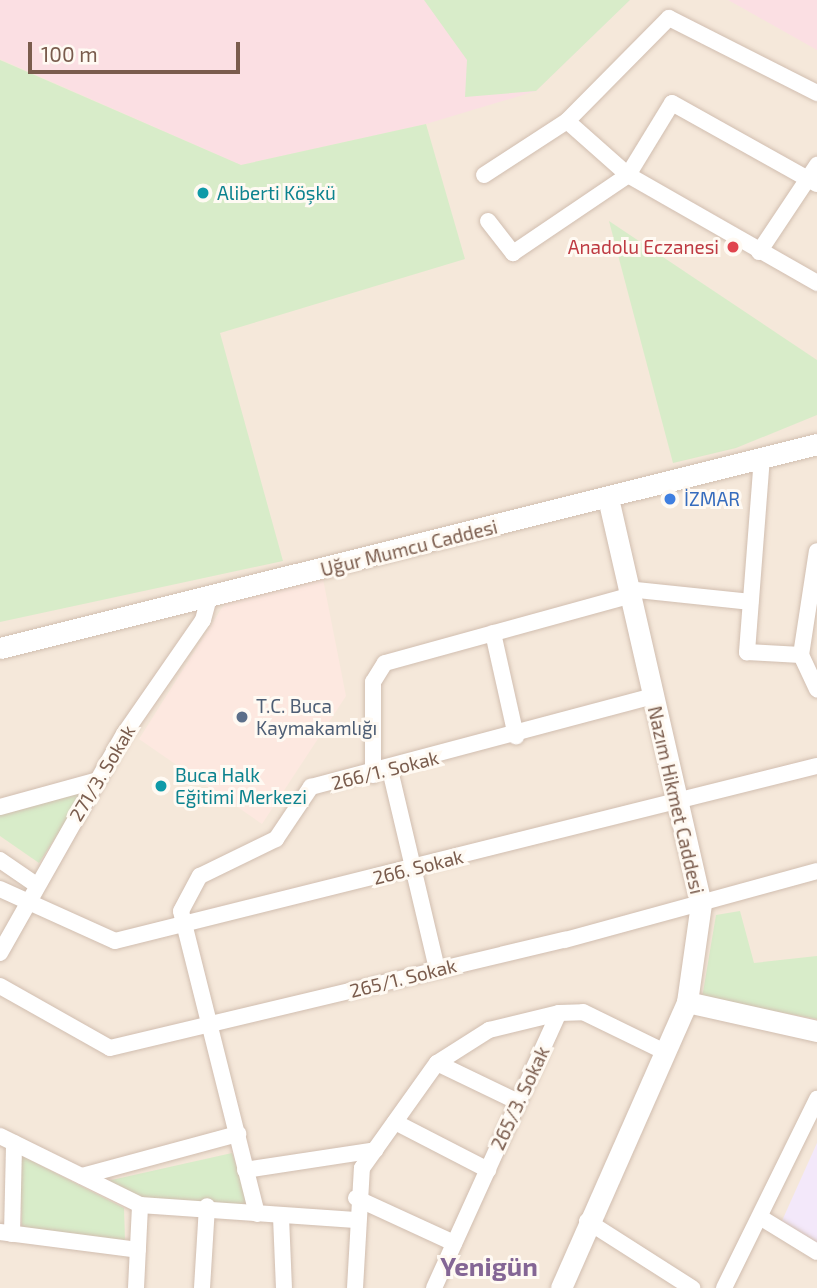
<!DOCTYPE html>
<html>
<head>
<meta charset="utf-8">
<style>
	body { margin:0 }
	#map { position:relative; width:817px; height:1288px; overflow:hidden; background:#fdf6ec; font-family:"Exo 2",sans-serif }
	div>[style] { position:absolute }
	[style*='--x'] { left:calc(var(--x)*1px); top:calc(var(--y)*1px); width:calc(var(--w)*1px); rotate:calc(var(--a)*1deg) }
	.residential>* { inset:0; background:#f5e8da }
	.commercial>* { inset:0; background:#fde8e0 }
	.education>* { inset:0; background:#f3e8fa }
	.medical>* { inset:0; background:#fbdfe3 }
	.green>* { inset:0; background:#d8ecc9 }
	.roads { filter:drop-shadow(0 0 2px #d1beb0) drop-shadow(0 0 2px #d1beb0) }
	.street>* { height:16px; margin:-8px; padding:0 8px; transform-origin:8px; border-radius:8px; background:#fff }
	.secondary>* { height:21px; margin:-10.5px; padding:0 10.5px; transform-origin:10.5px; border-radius:10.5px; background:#fff }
	.dots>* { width:19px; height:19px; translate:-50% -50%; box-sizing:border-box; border:4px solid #fffaf3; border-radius:50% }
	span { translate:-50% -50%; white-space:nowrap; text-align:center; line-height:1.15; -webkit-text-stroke:6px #fffaf3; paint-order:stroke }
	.culture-label { font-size:19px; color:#0d838f }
	.left { translate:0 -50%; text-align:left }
	.health-label { font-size:19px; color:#be3a42 }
	.right { translate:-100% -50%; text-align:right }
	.shop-label { font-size:19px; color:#366cbe }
	.street-label { font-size:19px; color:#7a5c4d }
	.service-label { font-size:19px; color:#4e5e75 }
	.district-label { font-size:26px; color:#846695; font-weight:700 }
	.scale { position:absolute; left:28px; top:42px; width:212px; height:32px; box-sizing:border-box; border:4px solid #7a5c4d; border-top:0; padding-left:9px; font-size:21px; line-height:24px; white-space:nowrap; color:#7a5c4d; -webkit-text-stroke:5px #fffaf3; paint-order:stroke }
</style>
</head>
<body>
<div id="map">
	<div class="residential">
		<i style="clip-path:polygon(0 0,817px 0,817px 1288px,0 1288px)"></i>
	</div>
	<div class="commercial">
		<i style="clip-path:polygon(323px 579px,346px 696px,262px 824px,139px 739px,225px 603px)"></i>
	</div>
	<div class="education">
		<i style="clip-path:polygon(817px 1143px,817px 1246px,781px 1223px)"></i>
	</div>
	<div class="medical">
		<i style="clip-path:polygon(0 0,630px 0,536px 91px,426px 124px,241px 165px,0 59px)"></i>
		<i style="clip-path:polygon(728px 0,817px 0,817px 50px,746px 10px)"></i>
	</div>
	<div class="green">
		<i style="clip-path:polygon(424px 0,630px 0,536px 91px,465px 97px,467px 60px)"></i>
		<i style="clip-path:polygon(0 60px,241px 165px,426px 124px,465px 259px,220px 333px,283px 561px,0 622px)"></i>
		<i style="clip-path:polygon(609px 221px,817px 360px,817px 415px,736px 448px,673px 463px)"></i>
		<i style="clip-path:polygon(89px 786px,39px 863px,0 836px,0 810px)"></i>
		<i style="clip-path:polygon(740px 911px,754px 963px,817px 956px,817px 1019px,702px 998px,716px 915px)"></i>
		<i style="clip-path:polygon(232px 1153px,250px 1207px,142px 1200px,107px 1181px)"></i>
		<i style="clip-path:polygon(20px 1155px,124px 1208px,125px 1241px,22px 1231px)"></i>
	</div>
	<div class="roads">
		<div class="street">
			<i style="--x:567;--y:121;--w:81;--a:41.5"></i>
			<i style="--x:628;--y:175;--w:218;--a:29.7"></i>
			<i style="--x:484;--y:175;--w:99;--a:-33"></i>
			<i style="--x:567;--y:121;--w:145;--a:-45.3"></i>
			<i style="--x:669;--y:18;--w:166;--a:26.9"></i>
			<i style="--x:488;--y:221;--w:41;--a:52"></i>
			<i style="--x:513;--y:253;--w:139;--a:-34.1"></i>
			<i style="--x:628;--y:175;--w:84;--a:-58.6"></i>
			<i style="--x:672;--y:103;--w:166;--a:29.2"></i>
			<i style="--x:759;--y:252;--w:105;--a:-56.3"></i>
			<i style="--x:762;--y:457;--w:196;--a:94.4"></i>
			<i style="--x:747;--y:652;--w:54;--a:3.2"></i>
			<i style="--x:627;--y:589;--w:124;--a:6"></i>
			<i style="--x:493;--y:633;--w:106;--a:77.4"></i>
			<i style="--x:801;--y:655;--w:105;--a:-81.3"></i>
			<i style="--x:801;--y:655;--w:38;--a:65"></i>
			<i style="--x:390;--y:770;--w:204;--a:76.7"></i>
			<i style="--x:373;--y:775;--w:93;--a:-90"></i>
			<i style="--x:373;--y:682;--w:22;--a:-58"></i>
			<i style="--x:385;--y:663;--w:252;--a:-15.4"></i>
			<i style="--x:0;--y:807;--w:102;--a:-15.4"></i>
			<i style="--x:0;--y:860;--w:42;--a:34.4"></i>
			<i style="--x:0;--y:889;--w:126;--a:24.3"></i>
			<i style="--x:115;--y:941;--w:723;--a:-14"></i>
			<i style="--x:0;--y:953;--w:252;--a:-60.5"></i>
			<i style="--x:124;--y:734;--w:139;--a:-55.3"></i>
			<i style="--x:203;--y:620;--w:24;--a:-75"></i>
			<i style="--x:0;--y:986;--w:126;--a:29.4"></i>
			<i style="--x:110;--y:1048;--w:468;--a:-13.4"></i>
			<i style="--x:565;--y:940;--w:261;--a:-15.3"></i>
			<i style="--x:437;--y:1063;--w:90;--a:25.7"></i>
			<i style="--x:395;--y:1122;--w:105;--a:27.3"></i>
			<i style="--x:0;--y:1136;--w:156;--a:26.2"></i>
			<i style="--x:140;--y:1205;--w:216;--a:4"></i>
			<i style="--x:245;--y:1170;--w:132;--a:-8.7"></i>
			<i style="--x:82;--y:1176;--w:162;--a:-15.1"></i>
			<i style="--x:356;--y:1198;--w:108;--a:24.7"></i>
			<i style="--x:257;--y:1214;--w:312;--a:-104.1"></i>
			<i style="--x:181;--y:911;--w:40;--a:-62"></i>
			<i style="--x:200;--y:876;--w:85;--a:-26"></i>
			<i style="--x:276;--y:839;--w:63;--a:-56.1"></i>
			<i style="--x:311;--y:787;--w:353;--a:-14.9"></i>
			<i style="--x:281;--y:1217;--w:71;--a:87.6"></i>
			<i style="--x:763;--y:1219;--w:63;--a:31.4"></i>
			<i style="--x:587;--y:1221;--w:125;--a:32.5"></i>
			<i style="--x:0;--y:1232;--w:139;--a:7.4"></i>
			<i style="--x:12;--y:1234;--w:91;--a:-88.7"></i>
			<i style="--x:136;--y:1288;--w:83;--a:-87.2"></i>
			<i style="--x:202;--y:1288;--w:82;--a:-86.5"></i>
			<i style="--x:355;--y:1288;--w:120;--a:-86.7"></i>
			<i style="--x:362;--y:1168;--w:129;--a:-54.5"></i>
			<i style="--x:437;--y:1063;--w:62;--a:-32.4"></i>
			<i style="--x:489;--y:1030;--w:72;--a:-13.7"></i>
			<i style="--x:434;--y:1288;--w:302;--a:-65.6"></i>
			<i style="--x:559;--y:1013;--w:24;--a:-2"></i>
			<i style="--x:583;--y:1012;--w:91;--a:26"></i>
			<i style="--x:724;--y:1288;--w:211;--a:-63.8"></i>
		</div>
		<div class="secondary">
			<i style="--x:0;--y:648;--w:842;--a:-14.02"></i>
			<i style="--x:687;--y:1002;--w:133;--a:12.6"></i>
			<i style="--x:561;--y:1288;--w:313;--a:-66.2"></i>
			<i style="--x:687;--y:1002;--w:99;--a:-81.9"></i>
			<i style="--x:701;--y:904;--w:417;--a:-102.9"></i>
		</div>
	</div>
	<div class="dots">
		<i style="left:203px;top:193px;background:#0f9aa8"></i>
		<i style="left:733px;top:247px;background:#e0444e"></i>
		<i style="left:670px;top:499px;background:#3f7fe0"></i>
		<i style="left:242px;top:717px;background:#5c6f8a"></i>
		<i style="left:161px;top:786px;background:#0f9aa8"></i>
	</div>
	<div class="culture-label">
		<span class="left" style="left:217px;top:193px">Aliberti Köşkü</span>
		<span class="left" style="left:175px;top:786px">Buca Halk<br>Eğitimi Merkezi</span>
	</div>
	<div class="health-label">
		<span class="right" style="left:719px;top:247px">Anadolu Eczanesi</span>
	</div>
	<div class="shop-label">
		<span class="left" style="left:684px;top:499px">İZMAR</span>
	</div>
	<div class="street-label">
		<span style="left:409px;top:548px;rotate:-14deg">Uğur Mumcu Caddesi</span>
		<span style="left:385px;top:770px;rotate:-14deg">266/1. Sokak</span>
		<span style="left:102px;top:773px;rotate:-59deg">271/3. Sokak</span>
		<span style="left:676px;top:800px;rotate:77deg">Nazım Hikmet Caddesi</span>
		<span style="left:418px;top:867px;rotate:-14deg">266. Sokak</span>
		<span style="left:403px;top:978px;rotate:-14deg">265/1. Sokak</span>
		<span style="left:520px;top:1098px;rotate:-65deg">265/3. Sokak</span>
	</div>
	<div class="service-label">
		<span class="left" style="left:256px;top:717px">T.C. Buca<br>Kaymakamlığı</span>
	</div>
	<div class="district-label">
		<span style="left:489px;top:1266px">Yenigün</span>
	</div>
	<div class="scale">100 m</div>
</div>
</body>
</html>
